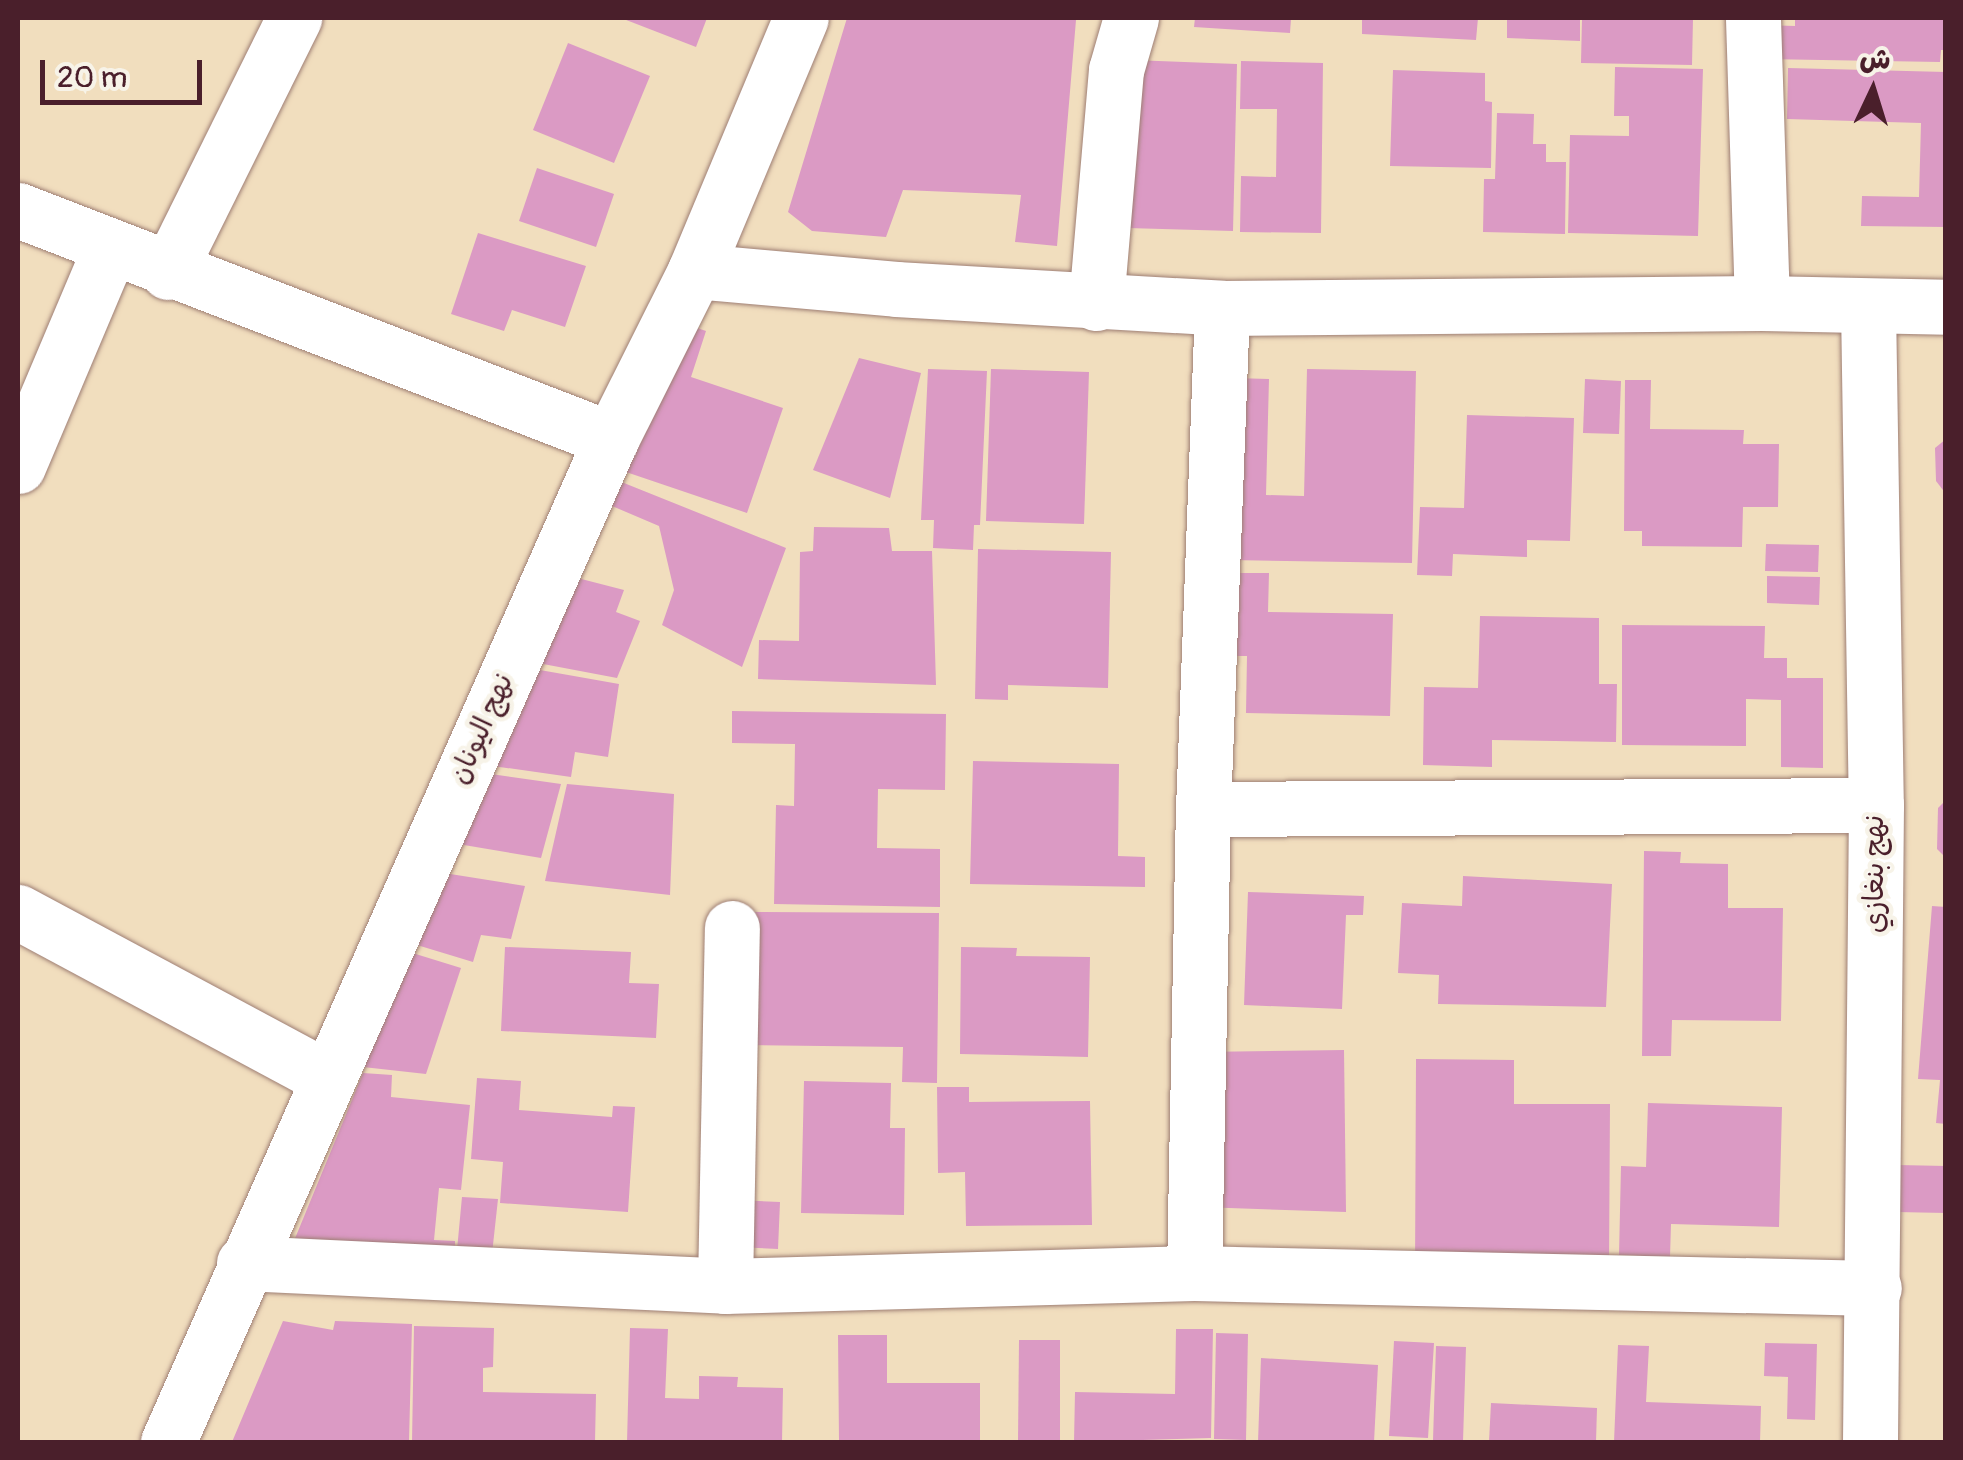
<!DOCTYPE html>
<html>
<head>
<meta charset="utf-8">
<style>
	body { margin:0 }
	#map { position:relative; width:1963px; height:1460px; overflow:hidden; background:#f1debe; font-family:Pangolin,"Playpen Sans Arabic",sans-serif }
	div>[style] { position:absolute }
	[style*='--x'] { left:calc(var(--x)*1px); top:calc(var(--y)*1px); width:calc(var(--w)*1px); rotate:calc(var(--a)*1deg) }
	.building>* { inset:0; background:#db9ac4 }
	.roads { filter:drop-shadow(0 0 2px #9e7e74) drop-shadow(0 0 2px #9e7e74) }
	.minor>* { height:55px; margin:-27.5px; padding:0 27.5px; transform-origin:27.5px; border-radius:27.5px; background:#fff }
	span { translate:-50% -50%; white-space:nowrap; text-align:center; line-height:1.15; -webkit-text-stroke:9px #f7f3e8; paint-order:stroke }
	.street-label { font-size:28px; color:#4a1f2b }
	.frame { position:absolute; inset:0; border:20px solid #4a1f2b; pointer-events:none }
	.north { position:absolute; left:1823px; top:40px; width:100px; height:100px; -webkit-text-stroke:8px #f7f3e8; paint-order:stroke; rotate:4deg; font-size:28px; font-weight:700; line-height:40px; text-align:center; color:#4a1f2b }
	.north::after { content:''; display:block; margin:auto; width:35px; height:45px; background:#4a1f2b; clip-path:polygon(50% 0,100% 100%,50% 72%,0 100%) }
	.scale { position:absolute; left:40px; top:60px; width:162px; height:45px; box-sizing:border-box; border:5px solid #4a1f2b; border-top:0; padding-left:12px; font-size:30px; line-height:35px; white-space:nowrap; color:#4a1f2b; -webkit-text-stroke:8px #f7f3e8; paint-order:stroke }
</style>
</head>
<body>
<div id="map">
	<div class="building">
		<i style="clip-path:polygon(621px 18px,707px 18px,696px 47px)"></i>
		<i style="clip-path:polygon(847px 18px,1076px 20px,1057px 246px,1015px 242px,1021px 195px,903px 190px,886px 237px,812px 231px,788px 212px)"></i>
		<i style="clip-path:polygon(1195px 18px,1291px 18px,1290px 33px,1194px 27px)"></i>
		<i style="clip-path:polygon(1362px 18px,1478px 18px,1476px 40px,1362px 34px)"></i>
		<i style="clip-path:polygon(1507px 18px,1580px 18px,1580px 41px,1507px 38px)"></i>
		<i style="clip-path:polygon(1582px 18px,1693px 18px,1692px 65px,1581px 63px)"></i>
		<i style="clip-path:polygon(1795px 18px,1946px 18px,1946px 50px,1941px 50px,1940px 62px,1761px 59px,1761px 25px,1795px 26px)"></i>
		<i style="clip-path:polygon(568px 43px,650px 76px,614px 163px,533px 130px)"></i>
		<i style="clip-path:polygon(1132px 60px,1237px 64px,1233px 231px,1127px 228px)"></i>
		<i style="clip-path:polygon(1241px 61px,1323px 63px,1321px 233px,1240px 232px,1241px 176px,1276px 177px,1277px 109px,1240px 109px)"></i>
		<i style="clip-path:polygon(1615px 67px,1703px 69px,1698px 236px,1568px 233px,1570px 135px,1629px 136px,1629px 116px,1614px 116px)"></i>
		<i style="clip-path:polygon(1788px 68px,1946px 72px,1946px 227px,1861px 226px,1862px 196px,1919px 197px,1921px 123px,1787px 119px)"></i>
		<i style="clip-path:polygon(1393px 70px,1485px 73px,1485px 101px,1492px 102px,1491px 168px,1390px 166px)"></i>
		<i style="clip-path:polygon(1497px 113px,1534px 114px,1533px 144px,1546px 144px,1546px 162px,1566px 162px,1565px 234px,1483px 232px,1484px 179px,1495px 179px)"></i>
		<i style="clip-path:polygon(537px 168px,614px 194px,596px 247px,519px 221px)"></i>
		<i style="clip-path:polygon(478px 233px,586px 266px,565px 327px,512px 310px,504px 331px,451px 314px)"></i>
		<i style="clip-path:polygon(677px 321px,706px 331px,691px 377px,783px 408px,747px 513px,626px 472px)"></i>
		<i style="clip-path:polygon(859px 358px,921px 373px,890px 498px,813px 470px)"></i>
		<i style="clip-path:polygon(928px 369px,987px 371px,980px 525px,974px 525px,973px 550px,933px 548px,934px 520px,921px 520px)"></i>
		<i style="clip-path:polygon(991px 369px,1089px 372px,1084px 524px,986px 521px)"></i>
		<i style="clip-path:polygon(1307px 369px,1416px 371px,1412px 563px,1231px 560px,1234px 378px,1269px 379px,1266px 495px,1304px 496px)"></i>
		<i style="clip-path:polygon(1585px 379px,1621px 381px,1619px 434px,1583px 433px)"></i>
		<i style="clip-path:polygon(1625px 380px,1651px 380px,1650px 429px,1744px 430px,1743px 444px,1779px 444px,1778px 507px,1743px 507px,1742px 547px,1642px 546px,1642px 531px,1624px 531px)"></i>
		<i style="clip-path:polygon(1467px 415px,1574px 418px,1570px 541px,1527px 540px,1527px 557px,1453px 554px,1452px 576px,1417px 575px,1420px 507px,1464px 508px)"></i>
		<i style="clip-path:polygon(1946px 439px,1946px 494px,1936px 481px,1935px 448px)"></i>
		<i style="clip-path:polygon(614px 479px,786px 548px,742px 667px,662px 625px,674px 590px,659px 526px,605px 503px)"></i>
		<i style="clip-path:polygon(814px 527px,889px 528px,892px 551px,932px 551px,936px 685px,758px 679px,759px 640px,799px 641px,800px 552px,813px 551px)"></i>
		<i style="clip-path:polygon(1766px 544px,1819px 545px,1818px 572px,1765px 571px)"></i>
		<i style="clip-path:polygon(978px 549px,1111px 552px,1108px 688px,1008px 685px,1008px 700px,975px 699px)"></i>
		<i style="clip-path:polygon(1224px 573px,1269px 573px,1268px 612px,1393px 614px,1390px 716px,1246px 713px,1247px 656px,1236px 656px)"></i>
		<i style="clip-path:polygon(562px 574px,624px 590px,616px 612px,640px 621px,617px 678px,522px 660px)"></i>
		<i style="clip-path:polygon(1767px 576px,1820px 577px,1819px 605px,1767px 603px)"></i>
		<i style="clip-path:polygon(1480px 616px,1599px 618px,1599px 684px,1617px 684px,1616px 742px,1492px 740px,1492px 767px,1423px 765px,1424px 687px,1478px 688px)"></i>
		<i style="clip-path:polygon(1622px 625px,1765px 626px,1764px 658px,1787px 658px,1787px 678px,1823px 678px,1823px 768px,1781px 767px,1781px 700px,1746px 699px,1746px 746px,1622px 745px)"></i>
		<i style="clip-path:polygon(523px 667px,619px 684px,608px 757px,575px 752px,571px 777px,486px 765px)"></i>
		<i style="clip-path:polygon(732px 711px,946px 714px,945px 790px,878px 789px,877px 848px,940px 849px,940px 907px,774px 904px,776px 805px,794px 806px,795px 744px,732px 743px)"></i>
		<i style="clip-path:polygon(973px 761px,1119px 764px,1118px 856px,1145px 857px,1145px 887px,970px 884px)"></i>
		<i style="clip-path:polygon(484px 773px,561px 784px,541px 858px,458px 844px)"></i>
		<i style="clip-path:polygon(567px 784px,674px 794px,670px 895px,545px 881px)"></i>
		<i style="clip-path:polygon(1946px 800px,1946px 858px,1937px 849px,1938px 808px)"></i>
		<i style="clip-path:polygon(1644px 851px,1681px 852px,1680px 863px,1728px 864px,1728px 908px,1783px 908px,1781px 1021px,1672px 1020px,1671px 1056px,1642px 1056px)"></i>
		<i style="clip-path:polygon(444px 873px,525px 886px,511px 939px,481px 935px,473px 962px,417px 945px)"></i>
		<i style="clip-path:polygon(1463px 876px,1612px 884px,1606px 1007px,1438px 1004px,1439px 975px,1398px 973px,1402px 903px,1462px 906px)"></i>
		<i style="clip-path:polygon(1248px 892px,1364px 896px,1363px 915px,1346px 915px,1342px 1009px,1244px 1005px)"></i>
		<i style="clip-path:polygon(1932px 906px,1946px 907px,1946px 1124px,1936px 1123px,1940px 1080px,1918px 1079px)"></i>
		<i style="clip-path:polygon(741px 912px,939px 913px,937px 1083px,902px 1082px,903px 1047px,740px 1045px)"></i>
		<i style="clip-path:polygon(505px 947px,631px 952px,629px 983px,659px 984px,656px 1038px,501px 1031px)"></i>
		<i style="clip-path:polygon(961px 947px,1017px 948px,1016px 956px,1090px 957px,1088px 1057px,960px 1054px)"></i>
		<i style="clip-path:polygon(406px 951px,461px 968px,426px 1074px,363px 1067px)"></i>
		<i style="clip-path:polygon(1344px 1050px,1346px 1212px,1200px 1207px,1200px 1052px)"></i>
		<i style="clip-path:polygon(1416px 1059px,1514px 1060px,1514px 1104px,1610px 1104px,1609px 1264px,1415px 1274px)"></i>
		<i style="clip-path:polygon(363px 1073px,392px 1075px,391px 1097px,470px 1105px,461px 1190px,439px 1188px,434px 1240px,455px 1241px,455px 1254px,289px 1253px)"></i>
		<i style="clip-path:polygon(477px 1078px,521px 1081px,519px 1110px,612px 1117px,613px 1106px,635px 1107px,628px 1212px,500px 1203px,503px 1162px,471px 1159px)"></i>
		<i style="clip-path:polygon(804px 1081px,891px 1083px,890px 1128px,905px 1128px,904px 1215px,801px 1213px)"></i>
		<i style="clip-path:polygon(937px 1087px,969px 1087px,969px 1102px,1090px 1101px,1092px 1225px,966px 1226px,965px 1172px,938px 1173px)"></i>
		<i style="clip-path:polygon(1648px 1103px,1782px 1107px,1779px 1227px,1671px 1224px,1670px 1257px,1619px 1255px,1621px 1166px,1646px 1167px)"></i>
		<i style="clip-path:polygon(1898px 1165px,1946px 1166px,1946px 1213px,1896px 1212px)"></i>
		<i style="clip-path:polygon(462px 1197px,498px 1199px,492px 1254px,457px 1250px)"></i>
		<i style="clip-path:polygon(736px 1200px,780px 1202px,778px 1249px,734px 1247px)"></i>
		<i style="clip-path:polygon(283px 1321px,333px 1330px,335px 1321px,412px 1324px,409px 1442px,232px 1442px)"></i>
		<i style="clip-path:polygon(414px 1326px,494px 1328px,493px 1367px,483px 1368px,483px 1392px,596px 1394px,595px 1442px,412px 1442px)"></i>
		<i style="clip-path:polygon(630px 1328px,668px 1329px,665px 1398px,699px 1399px,699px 1376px,738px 1377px,737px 1387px,783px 1388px,782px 1442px,627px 1442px)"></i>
		<i style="clip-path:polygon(1176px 1329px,1213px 1329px,1211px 1438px,1074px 1442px,1075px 1392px,1175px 1394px)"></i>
		<i style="clip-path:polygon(1216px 1333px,1248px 1334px,1246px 1440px,1214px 1439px)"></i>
		<i style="clip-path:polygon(838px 1335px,887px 1335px,887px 1383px,980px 1383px,980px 1442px,839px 1442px)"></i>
		<i style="clip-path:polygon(1019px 1340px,1060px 1340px,1060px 1441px,1018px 1441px)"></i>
		<i style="clip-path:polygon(1394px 1341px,1434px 1343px,1428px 1438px,1389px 1436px)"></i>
		<i style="clip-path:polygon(1765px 1343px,1817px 1344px,1815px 1420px,1787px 1419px,1788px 1377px,1764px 1376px)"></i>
		<i style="clip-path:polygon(1618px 1345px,1649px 1346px,1646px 1402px,1761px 1406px,1760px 1442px,1614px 1442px)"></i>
		<i style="clip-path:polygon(1436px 1346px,1466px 1347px,1463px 1441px,1433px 1440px)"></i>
		<i style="clip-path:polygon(1261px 1358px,1378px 1365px,1374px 1442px,1258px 1442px)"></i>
		<i style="clip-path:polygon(1491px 1403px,1597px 1408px,1596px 1442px,1489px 1442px)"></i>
	</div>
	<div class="roads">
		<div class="minor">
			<i style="--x:1753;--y:18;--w:285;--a:88.2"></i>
			<i style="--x:18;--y:210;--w:636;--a:21.12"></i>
			<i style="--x:695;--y:271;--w:202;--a:5.1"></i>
			<i style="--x:896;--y:289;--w:327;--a:3.3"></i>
			<i style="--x:1222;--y:308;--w:540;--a:-0.53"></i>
			<i style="--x:1762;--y:303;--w:184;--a:1.2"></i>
			<i style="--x:168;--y:272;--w:284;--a:-63.6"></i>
			<i style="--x:1096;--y:303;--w:234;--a:-85.1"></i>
			<i style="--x:1116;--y:70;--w:54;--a:-73.9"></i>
			<i style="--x:1868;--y:306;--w:499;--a:89.1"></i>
			<i style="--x:1876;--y:805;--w:637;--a:90.54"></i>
			<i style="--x:18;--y:466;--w:237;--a:-67.1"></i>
			<i style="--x:1203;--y:809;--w:673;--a:-0.34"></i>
			<i style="--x:18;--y:912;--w:349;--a:28.2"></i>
			<i style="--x:244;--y:1263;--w:482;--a:2.7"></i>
			<i style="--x:725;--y:1286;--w:469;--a:-1.6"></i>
			<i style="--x:1194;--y:1273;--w:680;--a:1.26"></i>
			<i style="--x:1194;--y:1273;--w:464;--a:-88.9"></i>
			<i style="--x:1203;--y:809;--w:501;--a:-87.83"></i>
			<i style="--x:725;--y:1286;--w:358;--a:-88.9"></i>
			<i style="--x:168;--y:1442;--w:1096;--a:-66.17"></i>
			<i style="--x:611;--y:439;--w:188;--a:-63.4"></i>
			<i style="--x:695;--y:271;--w:274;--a:-67.3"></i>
		</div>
	</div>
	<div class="street-label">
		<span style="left:482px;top:729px;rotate:-66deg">نهج اليونان</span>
		<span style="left:1875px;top:874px;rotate:-90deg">نهج بنغازي</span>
	</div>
	<div class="frame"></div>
	<div class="north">ش</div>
	<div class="scale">20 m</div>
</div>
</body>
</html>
